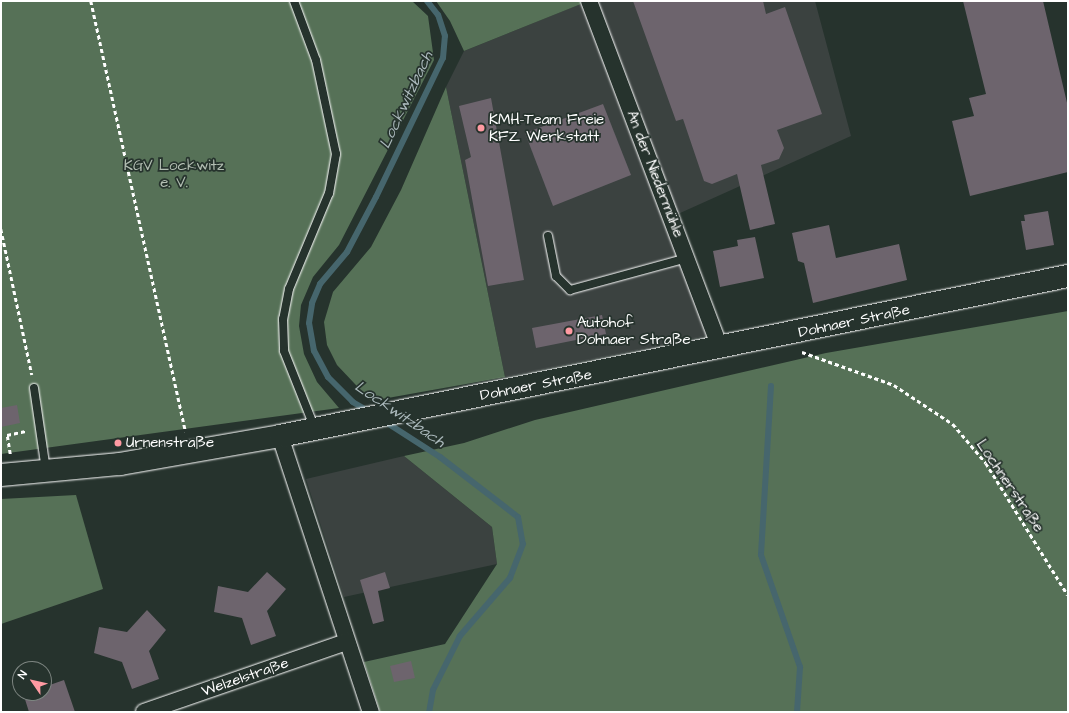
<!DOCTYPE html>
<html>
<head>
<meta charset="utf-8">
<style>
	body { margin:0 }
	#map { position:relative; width:1069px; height:713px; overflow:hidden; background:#26332d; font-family:"Architects Daughter",sans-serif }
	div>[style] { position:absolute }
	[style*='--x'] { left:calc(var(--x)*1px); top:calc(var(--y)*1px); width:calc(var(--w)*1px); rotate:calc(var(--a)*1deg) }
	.built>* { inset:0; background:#3b4240 }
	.green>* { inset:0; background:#567157 }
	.stream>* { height:6px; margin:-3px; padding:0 3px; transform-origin:3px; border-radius:3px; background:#46666d }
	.building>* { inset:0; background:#6d646d }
	.path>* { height:2.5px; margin-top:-1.25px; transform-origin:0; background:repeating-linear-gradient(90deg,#fff 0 4px,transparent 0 7px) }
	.roads { filter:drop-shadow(0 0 1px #fff) drop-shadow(0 0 1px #fff) }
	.service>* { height:8px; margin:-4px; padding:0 4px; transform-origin:4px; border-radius:4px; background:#26332d }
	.minor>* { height:16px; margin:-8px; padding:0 8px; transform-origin:8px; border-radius:8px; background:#26332d }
	.secondary>* { height:22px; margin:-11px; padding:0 11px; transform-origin:11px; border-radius:11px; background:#26332d }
	.dots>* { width:11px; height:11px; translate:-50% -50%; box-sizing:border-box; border:2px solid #26332d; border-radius:50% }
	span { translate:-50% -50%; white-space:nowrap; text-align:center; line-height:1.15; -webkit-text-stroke:3.5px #26332d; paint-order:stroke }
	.poi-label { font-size:15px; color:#fff }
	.left { translate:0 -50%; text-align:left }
	.park-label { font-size:15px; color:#b3bfb3 }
	.street-label { font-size:15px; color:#fff }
	.water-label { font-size:16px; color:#acbabd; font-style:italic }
	.frame { position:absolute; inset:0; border:2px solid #fff; pointer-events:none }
	.north { position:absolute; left:12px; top:661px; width:40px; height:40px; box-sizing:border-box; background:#26332d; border:1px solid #7d8581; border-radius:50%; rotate:304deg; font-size:11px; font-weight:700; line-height:16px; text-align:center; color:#fff }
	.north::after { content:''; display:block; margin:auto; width:14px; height:18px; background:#ff9aa2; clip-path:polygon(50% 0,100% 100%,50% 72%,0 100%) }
</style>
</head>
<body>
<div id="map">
	<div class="built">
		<i style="clip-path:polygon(588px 1px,815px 1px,851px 136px,669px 218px,706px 336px,505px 377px,446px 87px,464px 51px)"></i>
		<i style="clip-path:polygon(404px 456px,492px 527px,497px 564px,344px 597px,306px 479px)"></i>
	</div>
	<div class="green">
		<i style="clip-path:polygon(1px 1px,412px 1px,428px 16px,434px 60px,339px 245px,313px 277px,301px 305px,299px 326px,304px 354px,317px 382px,339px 408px,1px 454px)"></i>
		<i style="clip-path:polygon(436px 1px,580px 1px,581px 4px,464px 51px,450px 21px)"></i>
		<i style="clip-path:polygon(446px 87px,505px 377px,371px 401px,337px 365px,327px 345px,324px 322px,333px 292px,371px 247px,401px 190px)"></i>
		<i style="clip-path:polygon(1068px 311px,1068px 712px,380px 712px,364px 662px,445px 644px,497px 564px,492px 527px,404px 456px,464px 443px,535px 420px,826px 353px)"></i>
		<i style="clip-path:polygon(76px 495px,103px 589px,1px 624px,1px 499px)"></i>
	</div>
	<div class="stream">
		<i style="--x:771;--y:386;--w:169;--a:93.4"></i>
		<i style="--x:761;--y:555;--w:119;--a:70.8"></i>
		<i style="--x:800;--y:667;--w:45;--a:93.8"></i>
		<i style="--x:370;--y:412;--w:20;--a:-150"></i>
		<i style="--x:353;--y:402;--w:35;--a:-135"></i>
		<i style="--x:328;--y:377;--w:30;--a:-118"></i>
		<i style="--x:314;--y:351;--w:28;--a:-100"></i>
		<i style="--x:309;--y:323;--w:20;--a:-81"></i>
		<i style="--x:312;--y:303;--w:21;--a:-67"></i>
		<i style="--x:320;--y:284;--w:42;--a:-49.8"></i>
		<i style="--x:347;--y:252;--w:62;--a:-62.2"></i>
		<i style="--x:376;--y:197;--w:154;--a:-64.3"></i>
		<i style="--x:443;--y:58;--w:22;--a:-85"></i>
		<i style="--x:445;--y:36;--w:22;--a:-108"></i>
		<i style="--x:438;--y:15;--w:18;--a:-128"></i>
		<i style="--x:384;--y:421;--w:67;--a:32.7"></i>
		<i style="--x:440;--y:457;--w:98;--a:37.6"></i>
		<i style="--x:518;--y:517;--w:27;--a:80"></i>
		<i style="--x:523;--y:544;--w:36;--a:111"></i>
		<i style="--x:510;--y:578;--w:77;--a:130.8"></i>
		<i style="--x:460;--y:636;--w:60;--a:116.6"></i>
		<i style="--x:433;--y:690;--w:22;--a:100"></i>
	</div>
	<div class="building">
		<i style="clip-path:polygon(633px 1px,763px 1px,766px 14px,785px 7px,822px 114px,777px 130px,784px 148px,779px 159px,761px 165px,775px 224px,750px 230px,737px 174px,712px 184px,704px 181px,683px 119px,676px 121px)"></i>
		<i style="clip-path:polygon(963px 1px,1043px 1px,1068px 107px,1068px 172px,970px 196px,952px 121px,974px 116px,969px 98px,986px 94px)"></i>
		<i style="clip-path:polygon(491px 98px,524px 280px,488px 286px,465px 160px,471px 157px,459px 106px)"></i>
		<i style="clip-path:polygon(603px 104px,631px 175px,553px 206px,525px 133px)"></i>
		<i style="clip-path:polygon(1048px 211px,1054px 245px,1026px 250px,1021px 221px,1025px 221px,1024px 215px)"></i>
		<i style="clip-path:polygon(829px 225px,836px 258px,899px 244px,907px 280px,813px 303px,804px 263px,798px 261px,792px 233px)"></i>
		<i style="clip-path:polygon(755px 237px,764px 278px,720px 287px,713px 251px,738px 246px,737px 240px)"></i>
		<i style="clip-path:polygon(602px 315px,606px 334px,536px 348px,532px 328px)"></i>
		<i style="clip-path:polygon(17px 405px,20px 423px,1px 427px,1px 408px)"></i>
		<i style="clip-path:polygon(267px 572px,286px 589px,267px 611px,276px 636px,251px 645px,242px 618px,214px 612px,218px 586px,248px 592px)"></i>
		<i style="clip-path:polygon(385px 572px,390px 588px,378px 591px,384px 621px,373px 624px,360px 580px)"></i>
		<i style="clip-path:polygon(147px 610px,166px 630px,149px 651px,159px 679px,132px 689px,122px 662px,94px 653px,99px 627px,127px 632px)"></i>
		<i style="clip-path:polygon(411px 661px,415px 678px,394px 682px,390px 666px)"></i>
		<i style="clip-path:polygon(64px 680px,75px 712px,29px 712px,23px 693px,44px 693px,44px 687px)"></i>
	</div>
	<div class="path">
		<i style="--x:91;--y:1;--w:441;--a:77.6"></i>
		<i style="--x:1;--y:229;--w:149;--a:78"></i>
		<i style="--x:802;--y:352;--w:98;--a:19.7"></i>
		<i style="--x:894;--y:385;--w:71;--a:33.5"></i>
		<i style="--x:953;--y:424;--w:51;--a:49.8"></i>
		<i style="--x:986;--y:463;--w:155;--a:58.2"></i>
		<i style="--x:10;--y:454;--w:19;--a:-99"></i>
		<i style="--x:7;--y:435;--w:19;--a:-12"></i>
	</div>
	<div class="roads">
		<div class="service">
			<i style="--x:294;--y:1;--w:63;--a:69.6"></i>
			<i style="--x:316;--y:60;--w:96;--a:78"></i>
			<i style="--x:336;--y:154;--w:40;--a:100"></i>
			<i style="--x:329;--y:193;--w:104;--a:112.6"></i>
			<i style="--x:289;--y:289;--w:31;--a:101"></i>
			<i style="--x:283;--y:319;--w:32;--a:88"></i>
			<i style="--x:284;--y:351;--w:84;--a:68.3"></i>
			<i style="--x:548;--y:236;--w:41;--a:78.7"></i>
			<i style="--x:556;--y:276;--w:20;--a:45"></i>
			<i style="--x:570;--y:290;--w:121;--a:-15.3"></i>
			<i style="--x:34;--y:388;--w:83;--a:81.7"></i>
		</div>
		<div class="minor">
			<i style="--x:589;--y:1;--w:371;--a:69.3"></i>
			<i style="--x:280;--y:436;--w:291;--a:71.8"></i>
			<i style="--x:144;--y:712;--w:214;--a:-19.1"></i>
		</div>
		<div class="secondary">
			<i style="--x:1;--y:475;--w:120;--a:-5.3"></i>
			<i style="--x:120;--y:464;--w:162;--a:-9.9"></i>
			<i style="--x:280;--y:436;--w:804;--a:-11.48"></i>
		</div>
	</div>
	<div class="dots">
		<i style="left:481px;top:128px;background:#ff9aa2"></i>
		<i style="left:569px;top:331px;background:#ff9aa2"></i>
		<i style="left:118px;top:443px;background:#ff9aa2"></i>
	</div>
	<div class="poi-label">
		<span class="left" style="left:489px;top:128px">KMH-Team Freie<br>KFZ Werkstatt</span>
		<span class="left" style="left:577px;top:331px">Autohof<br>Dohnaer Straße</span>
		<span class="left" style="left:126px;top:443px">Urnenstraße</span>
	</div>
	<div class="park-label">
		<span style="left:174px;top:174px">KGV Lockwitz<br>e. V.</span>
	</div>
	<div class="street-label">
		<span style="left:655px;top:174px;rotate:69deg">An der Niedermühle</span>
		<span style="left:854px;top:321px;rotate:-12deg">Dohnaer Straße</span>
		<span style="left:536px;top:385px;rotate:-11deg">Dohnaer Straße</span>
		<span style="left:1010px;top:486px;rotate:56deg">Lochnerstraße</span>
		<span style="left:245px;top:677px;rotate:-19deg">Welzelstraße</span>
	</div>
	<div class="water-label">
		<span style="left:406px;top:100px;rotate:-65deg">Lockwitzbach</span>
		<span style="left:400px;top:414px;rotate:34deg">Lockwitzbach</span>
	</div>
	<div class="frame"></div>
	<div class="north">N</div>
</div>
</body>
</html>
